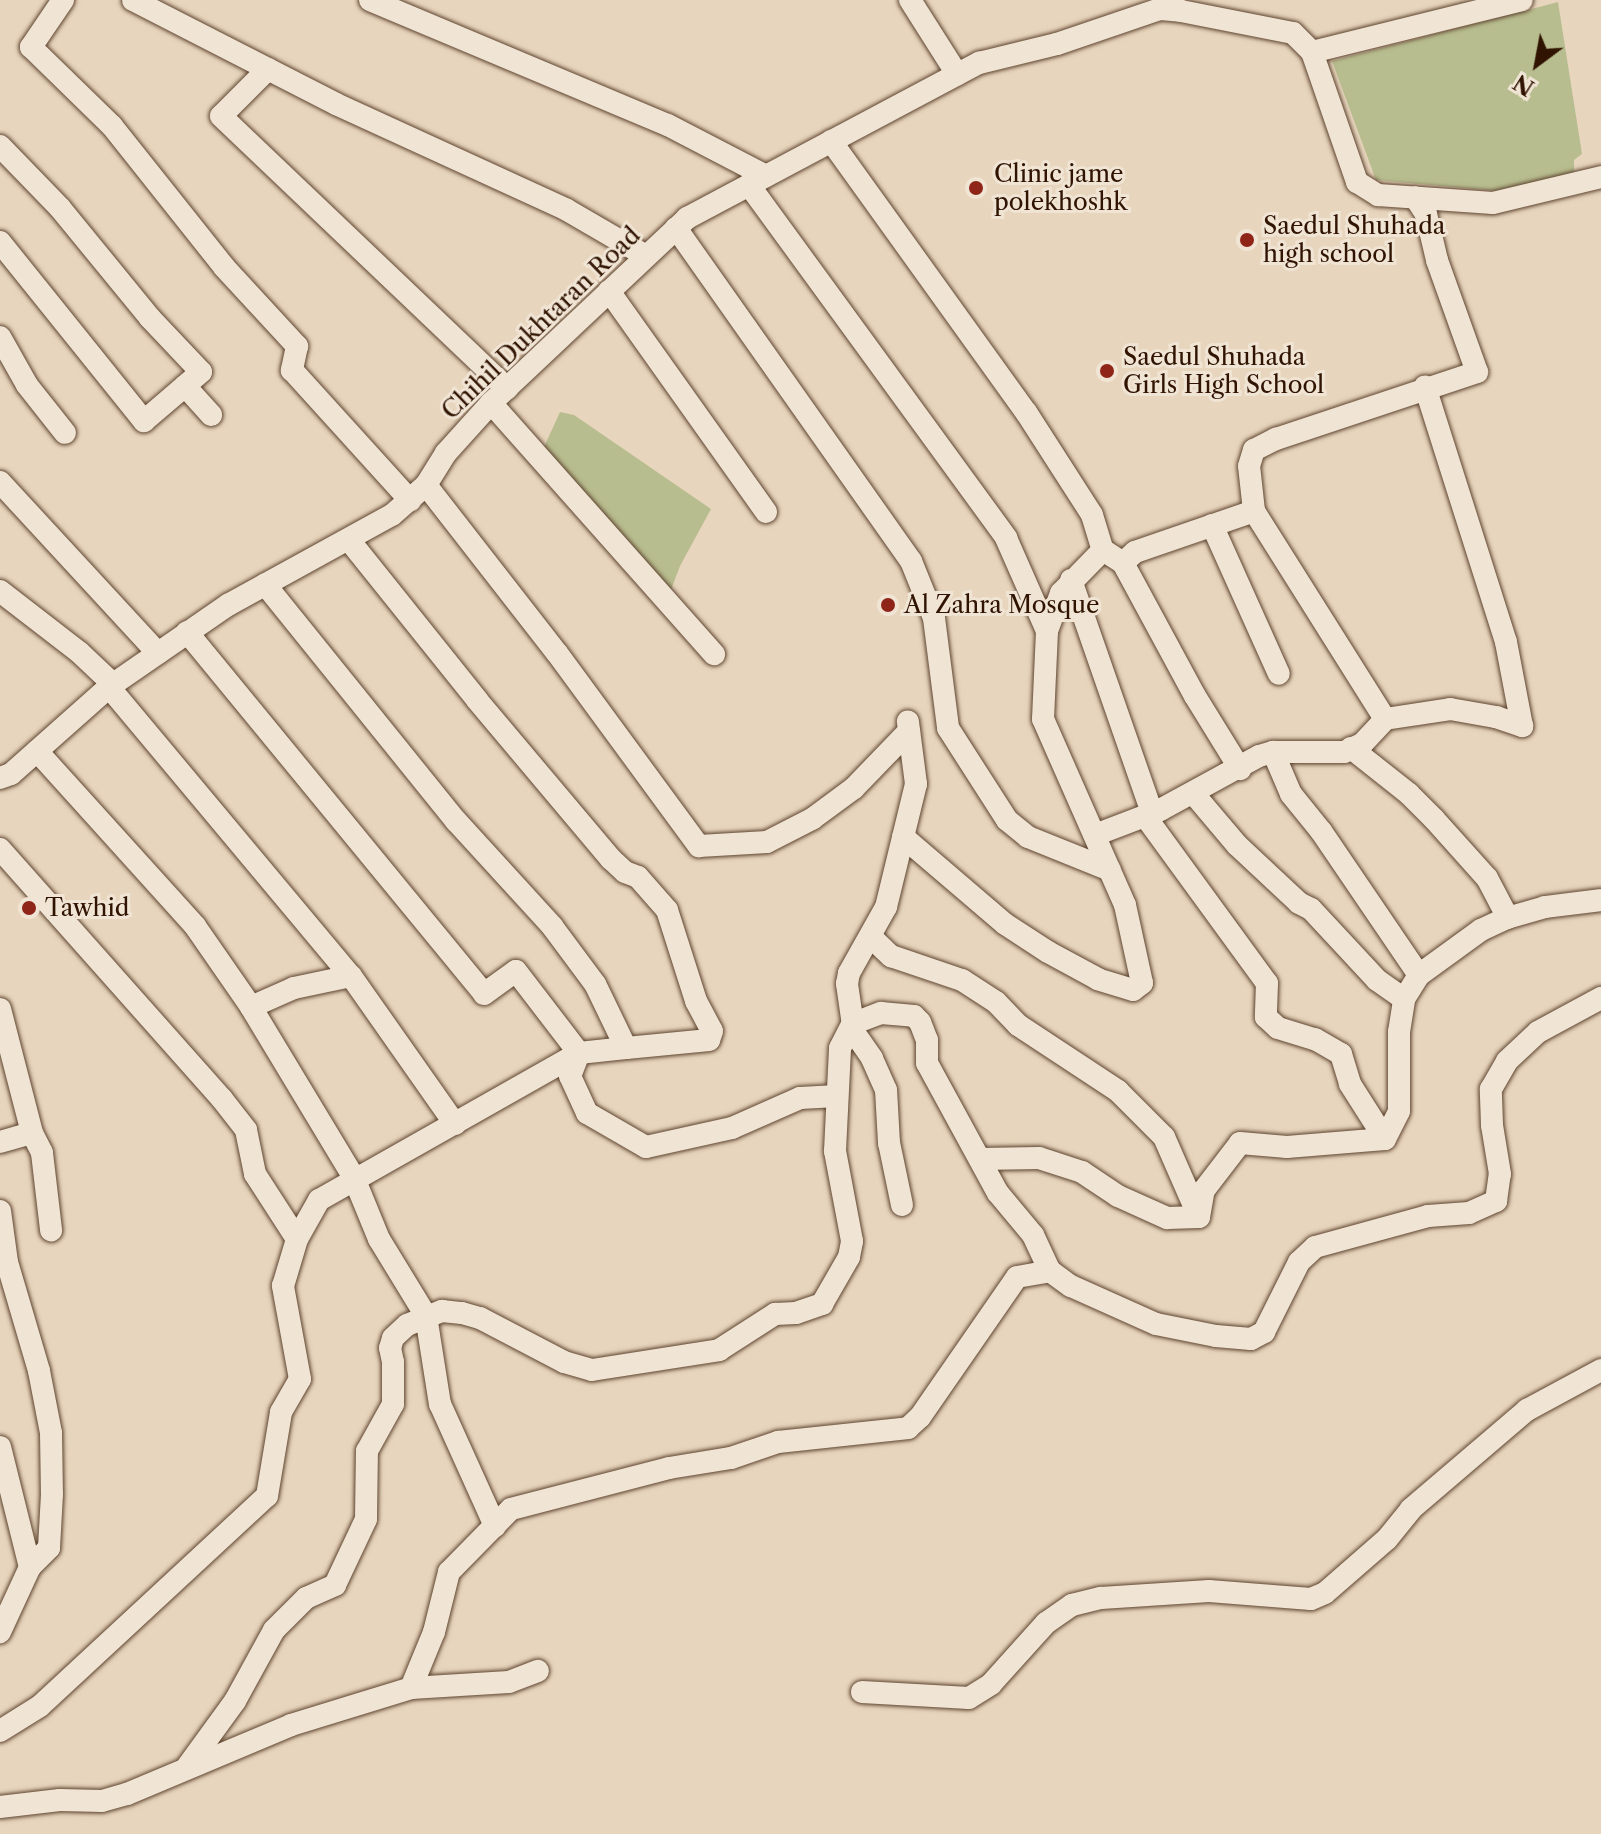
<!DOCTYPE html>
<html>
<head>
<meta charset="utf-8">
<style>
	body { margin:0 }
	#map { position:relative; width:1601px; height:1834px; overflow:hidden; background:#e8d5bd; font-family:"Libre Caslon Text",serif }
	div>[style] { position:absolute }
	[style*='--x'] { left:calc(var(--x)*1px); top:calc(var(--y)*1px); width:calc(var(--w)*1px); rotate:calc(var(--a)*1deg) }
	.green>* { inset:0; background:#b8bd8f }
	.roads { filter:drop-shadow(0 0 2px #5e442f) drop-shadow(0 0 2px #5e442f) }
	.minor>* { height:22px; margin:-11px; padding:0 11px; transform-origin:11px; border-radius:11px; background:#f0e4d4 }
	.dots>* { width:22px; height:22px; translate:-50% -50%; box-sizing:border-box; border:4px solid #f0e4d4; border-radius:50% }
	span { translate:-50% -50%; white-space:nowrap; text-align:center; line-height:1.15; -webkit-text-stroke:6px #f0e4d4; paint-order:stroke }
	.poi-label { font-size:24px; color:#301300 }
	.left { translate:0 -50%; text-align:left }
	.street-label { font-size:24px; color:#301300 }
	.north { position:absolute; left:1497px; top:24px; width:80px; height:80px; -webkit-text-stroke:6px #f0e4d4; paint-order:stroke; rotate:212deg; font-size:22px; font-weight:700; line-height:32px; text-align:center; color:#301300 }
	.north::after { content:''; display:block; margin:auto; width:28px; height:36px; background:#301300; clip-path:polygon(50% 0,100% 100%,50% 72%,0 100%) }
</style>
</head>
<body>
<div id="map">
	<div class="green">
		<i style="clip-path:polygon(1558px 2px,1582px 154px,1574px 160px,1574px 174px,1497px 191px,1376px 180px,1332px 61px)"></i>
		<i style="clip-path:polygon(560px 412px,574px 415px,711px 509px,680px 566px,669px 595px,544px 447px)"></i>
	</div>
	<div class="roads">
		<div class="minor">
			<i style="--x:63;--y:0;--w:57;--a:124.2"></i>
			<i style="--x:31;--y:47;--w:113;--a:44.3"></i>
			<i style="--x:112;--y:126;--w:180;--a:51.5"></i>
			<i style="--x:224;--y:267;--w:108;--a:47.3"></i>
			<i style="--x:297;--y:346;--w:25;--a:102"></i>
			<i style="--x:292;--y:370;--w:176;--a:47.8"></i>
			<i style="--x:133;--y:0;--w:228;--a:27.1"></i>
			<i style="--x:336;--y:104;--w:254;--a:24.6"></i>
			<i style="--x:567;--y:210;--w:91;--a:30.2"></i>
			<i style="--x:370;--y:0;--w:323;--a:22.8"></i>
			<i style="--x:668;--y:125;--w:110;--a:27.5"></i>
			<i style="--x:910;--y:0;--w:88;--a:57.6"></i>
			<i style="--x:1312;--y:52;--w:216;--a:-13.9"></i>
			<i style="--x:268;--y:69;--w:66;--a:135"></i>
			<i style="--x:221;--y:116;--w:395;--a:43.6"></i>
			<i style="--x:831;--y:141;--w:334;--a:54.3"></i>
			<i style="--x:1026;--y:412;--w:122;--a:57.3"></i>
			<i style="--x:1092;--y:515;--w:37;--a:73"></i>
			<i style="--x:1103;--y:550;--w:60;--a:134.3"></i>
			<i style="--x:1061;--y:593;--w:40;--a:110.2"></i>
			<i style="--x:1047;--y:631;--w:88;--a:92.6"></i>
			<i style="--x:1043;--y:719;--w:203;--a:66.2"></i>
			<i style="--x:1125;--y:905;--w:80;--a:77.7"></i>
			<i style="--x:1142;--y:983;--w:11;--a:142"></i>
			<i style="--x:1133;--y:990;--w:37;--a:-163"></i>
			<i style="--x:1098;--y:979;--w:57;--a:-151.6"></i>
			<i style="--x:1048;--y:952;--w:51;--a:-146.9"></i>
			<i style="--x:1005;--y:924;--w:134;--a:-139.5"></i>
			<i style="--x:0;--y:146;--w:86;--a:45.9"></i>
			<i style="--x:60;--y:208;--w:142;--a:50.7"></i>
			<i style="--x:150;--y:318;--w:74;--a:46.6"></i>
			<i style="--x:201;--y:372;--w:21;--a:139"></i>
			<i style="--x:185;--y:386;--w:39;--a:48"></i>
			<i style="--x:749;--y:185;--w:437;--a:53.9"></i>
			<i style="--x:1006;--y:538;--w:102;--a:66.2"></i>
			<i style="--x:676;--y:228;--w:408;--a:54.8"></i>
			<i style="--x:911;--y:561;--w:61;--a:68"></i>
			<i style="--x:934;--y:618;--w:111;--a:82.7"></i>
			<i style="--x:948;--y:728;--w:109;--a:57.3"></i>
			<i style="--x:1007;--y:820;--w:27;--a:39"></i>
			<i style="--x:1028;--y:837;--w:88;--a:21.9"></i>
			<i style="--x:0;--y:242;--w:230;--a:51.2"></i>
			<i style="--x:144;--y:421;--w:54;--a:-40.5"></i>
			<i style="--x:609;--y:291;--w:271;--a:54.6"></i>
			<i style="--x:0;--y:337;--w:55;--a:60.6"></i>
			<i style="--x:27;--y:385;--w:61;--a:51.6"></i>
			<i style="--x:491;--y:403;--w:336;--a:48.4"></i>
			<i style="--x:0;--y:482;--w:233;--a:47.3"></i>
			<i style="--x:426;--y:485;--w:213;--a:52.1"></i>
			<i style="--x:557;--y:653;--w:240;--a:53.7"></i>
			<i style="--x:699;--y:846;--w:68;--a:-3.4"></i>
			<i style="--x:767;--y:842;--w:51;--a:-27.1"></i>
			<i style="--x:812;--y:819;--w:52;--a:-36.4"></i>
			<i style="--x:854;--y:788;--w:79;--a:-46"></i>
			<i style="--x:1254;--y:511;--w:246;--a:57.8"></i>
			<i style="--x:1212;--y:525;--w:163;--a:65.8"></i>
			<i style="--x:349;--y:540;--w:205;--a:51.3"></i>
			<i style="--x:477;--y:700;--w:208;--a:49.9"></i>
			<i style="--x:611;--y:859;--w:19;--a:43"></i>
			<i style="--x:625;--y:872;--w:14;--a:21"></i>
			<i style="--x:638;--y:877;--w:44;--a:48.7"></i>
			<i style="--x:667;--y:910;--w:96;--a:72.3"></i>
			<i style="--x:696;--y:1001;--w:34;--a:62"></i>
			<i style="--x:712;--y:1031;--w:9;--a:108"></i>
			<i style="--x:709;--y:1040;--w:83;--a:174.5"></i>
			<i style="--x:1103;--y:550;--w:24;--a:33"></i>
			<i style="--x:1123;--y:563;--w:16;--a:-43"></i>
			<i style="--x:1135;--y:552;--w:126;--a:-19"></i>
			<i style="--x:1254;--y:511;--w:45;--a:-96.3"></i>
			<i style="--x:1249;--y:466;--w:17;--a:-73"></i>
			<i style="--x:1254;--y:450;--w:25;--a:-27"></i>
			<i style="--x:1276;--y:439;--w:212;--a:-18.4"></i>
			<i style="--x:1477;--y:372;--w:119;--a:-109.7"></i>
			<i style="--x:1437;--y:260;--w:47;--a:-103.4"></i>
			<i style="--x:1426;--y:214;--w:20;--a:-123"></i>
			<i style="--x:1123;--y:563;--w:151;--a:61.6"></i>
			<i style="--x:1195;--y:696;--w:86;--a:58.3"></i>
			<i style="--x:1071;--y:580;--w:247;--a:70.8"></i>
			<i style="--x:0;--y:591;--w:100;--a:37.7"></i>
			<i style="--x:79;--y:652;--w:47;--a:43.3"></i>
			<i style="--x:187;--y:632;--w:468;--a:50.6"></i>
			<i style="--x:484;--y:994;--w:39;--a:-36"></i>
			<i style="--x:516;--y:971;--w:103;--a:52.5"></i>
			<i style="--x:109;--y:687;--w:377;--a:50.1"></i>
			<i style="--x:351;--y:976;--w:181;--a:54.9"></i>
			<i style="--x:1351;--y:748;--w:74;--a:38.4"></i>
			<i style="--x:1409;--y:794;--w:35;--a:45"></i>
			<i style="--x:1434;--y:819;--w:79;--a:48.1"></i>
			<i style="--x:1487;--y:878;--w:45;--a:62.3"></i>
			<i style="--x:37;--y:751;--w:236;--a:47.9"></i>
			<i style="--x:195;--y:926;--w:98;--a:55.3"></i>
			<i style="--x:251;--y:1007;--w:200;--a:58.9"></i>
			<i style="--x:354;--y:1178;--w:66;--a:67.7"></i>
			<i style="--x:379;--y:1239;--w:90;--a:58.6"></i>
			<i style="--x:426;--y:1316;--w:89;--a:81"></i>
			<i style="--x:440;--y:1404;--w:134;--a:65.7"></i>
			<i style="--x:1273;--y:752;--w:46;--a:66.8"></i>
			<i style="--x:1291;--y:794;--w:48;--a:51"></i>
			<i style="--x:1321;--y:831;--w:174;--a:55.8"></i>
			<i style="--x:0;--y:778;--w:12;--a:-20"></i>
			<i style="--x:11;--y:774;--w:131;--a:-41.6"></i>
			<i style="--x:109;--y:687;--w:145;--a:-34.6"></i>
			<i style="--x:228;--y:605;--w:187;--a:-28.8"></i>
			<i style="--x:392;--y:515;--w:45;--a:-41.4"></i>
			<i style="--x:426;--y:485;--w:38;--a:-58"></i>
			<i style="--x:446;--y:453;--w:67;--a:-48"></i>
			<i style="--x:491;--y:403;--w:270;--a:-43.3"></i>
			<i style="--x:687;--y:218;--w:331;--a:-28"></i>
			<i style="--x:979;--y:63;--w:80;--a:-13.7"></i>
			<i style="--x:1057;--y:44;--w:109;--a:-18.8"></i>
			<i style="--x:1160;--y:9;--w:21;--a:5"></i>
			<i style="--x:1181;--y:11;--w:114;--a:11.1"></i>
			<i style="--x:1293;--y:33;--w:27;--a:45"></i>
			<i style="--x:1312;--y:52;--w:138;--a:70.9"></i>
			<i style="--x:1357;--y:182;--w:25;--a:32"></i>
			<i style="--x:1378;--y:195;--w:115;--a:4"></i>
			<i style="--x:1493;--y:203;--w:111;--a:-13.5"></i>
			<i style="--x:1193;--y:793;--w:68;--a:49.8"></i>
			<i style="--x:1237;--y:845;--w:85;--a:43.1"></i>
			<i style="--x:1299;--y:903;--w:13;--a:27"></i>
			<i style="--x:1311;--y:909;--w:97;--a:47.1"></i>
			<i style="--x:1377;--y:980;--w:33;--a:35"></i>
			<i style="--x:1145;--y:816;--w:207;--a:53.9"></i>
			<i style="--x:1267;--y:983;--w:34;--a:92"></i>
			<i style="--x:1266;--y:1017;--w:16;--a:43"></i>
			<i style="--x:1278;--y:1028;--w:39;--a:17"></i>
			<i style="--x:1315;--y:1039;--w:30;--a:30"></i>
			<i style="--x:1341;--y:1054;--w:31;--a:73"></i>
			<i style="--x:1350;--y:1084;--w:65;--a:57.5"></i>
			<i style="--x:1095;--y:835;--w:70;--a:-21"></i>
			<i style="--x:1160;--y:810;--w:113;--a:-28.6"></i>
			<i style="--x:1259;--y:756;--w:15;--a:-16"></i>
			<i style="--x:1273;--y:752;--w:71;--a:0"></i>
			<i style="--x:1344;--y:752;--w:20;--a:-24"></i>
			<i style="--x:1362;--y:744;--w:34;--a:-47"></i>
			<i style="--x:1385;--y:719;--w:66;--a:-8.7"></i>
			<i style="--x:1450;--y:709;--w:47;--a:9.9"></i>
			<i style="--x:1496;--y:717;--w:28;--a:19"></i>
			<i style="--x:1522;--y:726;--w:86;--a:-100.8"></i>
			<i style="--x:1506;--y:642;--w:268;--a:-107.6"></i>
			<i style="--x:0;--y:849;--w:334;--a:48.4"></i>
			<i style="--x:222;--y:1099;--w:39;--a:52"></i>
			<i style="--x:246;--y:1130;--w:45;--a:78.4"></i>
			<i style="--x:255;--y:1174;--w:77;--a:57.1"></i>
			<i style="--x:871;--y:937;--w:28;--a:44"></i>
			<i style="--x:891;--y:956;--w:75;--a:18.7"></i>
			<i style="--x:962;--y:980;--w:40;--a:32.9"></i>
			<i style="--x:996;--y:1002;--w:32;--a:46"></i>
			<i style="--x:1018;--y:1025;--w:120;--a:33.4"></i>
			<i style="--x:1118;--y:1091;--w:65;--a:45"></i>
			<i style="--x:1164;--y:1137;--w:87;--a:66.4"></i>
			<i style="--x:251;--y:1007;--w:47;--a:-23.8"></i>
			<i style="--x:294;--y:988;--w:58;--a:-11.9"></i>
			<i style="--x:0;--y:1009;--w:128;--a:75.5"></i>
			<i style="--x:32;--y:1133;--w:22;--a:63"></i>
			<i style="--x:42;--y:1153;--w:78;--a:83.3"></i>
			<i style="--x:579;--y:1053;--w:25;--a:111"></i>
			<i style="--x:570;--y:1076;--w:41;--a:65.3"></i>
			<i style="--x:587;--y:1113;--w:68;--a:30"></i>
			<i style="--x:646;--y:1147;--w:88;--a:-12.5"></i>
			<i style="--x:732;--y:1128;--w:74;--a:-23.8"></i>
			<i style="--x:800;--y:1098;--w:37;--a:-3"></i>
			<i style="--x:0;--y:1142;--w:33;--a:-16"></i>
			<i style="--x:980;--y:1159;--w:59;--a:-1"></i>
			<i style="--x:1039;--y:1158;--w:45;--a:18"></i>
			<i style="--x:1082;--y:1172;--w:43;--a:33.7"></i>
			<i style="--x:1118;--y:1196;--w:54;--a:24.2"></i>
			<i style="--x:1167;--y:1218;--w:32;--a:-2"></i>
			<i style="--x:1199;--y:1217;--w:27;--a:-80"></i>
			<i style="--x:1204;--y:1190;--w:59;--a:-52.5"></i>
			<i style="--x:1240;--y:1143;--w:47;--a:4.9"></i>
			<i style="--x:1287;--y:1147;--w:98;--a:-4.7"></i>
			<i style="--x:1385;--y:1139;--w:31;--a:-63"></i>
			<i style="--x:1399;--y:1111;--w:79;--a:-90"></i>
			<i style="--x:1399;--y:1032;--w:33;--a:-81"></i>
			<i style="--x:1404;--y:999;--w:28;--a:-58"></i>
			<i style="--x:1419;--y:975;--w:77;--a:-36"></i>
			<i style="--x:1481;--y:930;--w:29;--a:-25"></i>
			<i style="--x:1507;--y:918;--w:40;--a:-16"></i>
			<i style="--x:1545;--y:907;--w:56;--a:-7.1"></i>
			<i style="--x:902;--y:1205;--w:63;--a:-101.8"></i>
			<i style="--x:889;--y:1143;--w:53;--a:-93.2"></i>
			<i style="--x:886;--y:1090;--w:35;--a:-114"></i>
			<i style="--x:872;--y:1058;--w:32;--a:-125"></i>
			<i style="--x:854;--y:1032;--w:49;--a:-98.3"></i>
			<i style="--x:847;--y:984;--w:11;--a:-80"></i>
			<i style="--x:849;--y:973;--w:76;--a:-60.7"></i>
			<i style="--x:886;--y:907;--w:127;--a:-76.3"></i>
			<i style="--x:916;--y:784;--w:63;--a:-97.4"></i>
			<i style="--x:0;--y:1211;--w:51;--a:82.2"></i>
			<i style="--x:7;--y:1262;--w:114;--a:73.6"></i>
			<i style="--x:39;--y:1371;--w:63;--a:79"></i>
			<i style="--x:51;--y:1433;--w:61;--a:89.1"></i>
			<i style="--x:52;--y:1494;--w:54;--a:93.2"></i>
			<i style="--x:49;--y:1548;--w:27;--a:135"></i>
			<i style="--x:30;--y:1567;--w:72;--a:114.8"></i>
			<i style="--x:0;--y:1447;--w:124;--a:76"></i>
			<i style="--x:411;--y:1688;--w:61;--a:-67.7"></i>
			<i style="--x:434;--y:1632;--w:62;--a:-76"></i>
			<i style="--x:449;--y:1572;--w:88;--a:-45.5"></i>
			<i style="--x:511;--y:1509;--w:163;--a:-14.5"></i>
			<i style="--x:669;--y:1468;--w:63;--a:-9.2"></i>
			<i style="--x:731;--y:1458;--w:50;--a:-18.8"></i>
			<i style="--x:778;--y:1442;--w:131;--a:-6.1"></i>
			<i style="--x:908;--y:1428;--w:16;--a:-43"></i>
			<i style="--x:920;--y:1417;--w:170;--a:-55.3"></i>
			<i style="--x:1017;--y:1277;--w:34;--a:-10"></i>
			<i style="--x:862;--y:1692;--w:107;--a:3.2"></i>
			<i style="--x:969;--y:1698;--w:26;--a:-32"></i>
			<i style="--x:991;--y:1684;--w:82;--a:-48"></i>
			<i style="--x:1046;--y:1623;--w:32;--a:-35"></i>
			<i style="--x:1072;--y:1605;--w:30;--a:-14"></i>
			<i style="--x:1101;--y:1598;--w:108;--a:-3.7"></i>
			<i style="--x:1209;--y:1591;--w:102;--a:4.5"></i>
			<i style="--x:1311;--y:1599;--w:15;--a:-23"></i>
			<i style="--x:1325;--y:1593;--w:82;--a:-41.1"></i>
			<i style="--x:1387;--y:1539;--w:38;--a:-51"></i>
			<i style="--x:1411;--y:1509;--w:153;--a:-40.5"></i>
			<i style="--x:1527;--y:1410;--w:84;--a:-28.4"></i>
			<i style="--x:0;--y:1731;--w:47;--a:-32"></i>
			<i style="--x:40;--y:1706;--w:309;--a:-42.8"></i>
			<i style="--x:267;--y:1496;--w:85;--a:-80.5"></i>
			<i style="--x:281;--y:1412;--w:38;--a:-60"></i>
			<i style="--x:300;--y:1379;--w:95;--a:-100.4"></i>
			<i style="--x:283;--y:1286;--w:49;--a:-73.4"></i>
			<i style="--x:297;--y:1239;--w:45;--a:-60.6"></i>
			<i style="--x:319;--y:1200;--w:299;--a:-29.5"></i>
			<i style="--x:579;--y:1053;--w:47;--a:-6.1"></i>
			<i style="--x:626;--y:1048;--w:71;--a:-115.8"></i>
			<i style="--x:595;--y:984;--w:72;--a:-126.6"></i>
			<i style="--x:552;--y:926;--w:142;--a:-132.4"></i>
			<i style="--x:456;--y:821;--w:304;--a:-128.9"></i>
			<i style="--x:187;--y:1767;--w:82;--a:-54"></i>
			<i style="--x:235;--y:1701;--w:81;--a:-61.2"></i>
			<i style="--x:274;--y:1630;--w:45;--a:-45"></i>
			<i style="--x:306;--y:1598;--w:32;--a:-24"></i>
			<i style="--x:335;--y:1585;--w:73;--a:-64.8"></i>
			<i style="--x:366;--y:1519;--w:68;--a:-89.2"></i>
			<i style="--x:367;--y:1451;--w:54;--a:-61"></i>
			<i style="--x:393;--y:1404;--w:42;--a:-90"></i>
			<i style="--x:393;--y:1362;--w:14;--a:-102"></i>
			<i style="--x:390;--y:1348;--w:10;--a:-73"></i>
			<i style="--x:393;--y:1338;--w:19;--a:-43"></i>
			<i style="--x:407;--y:1325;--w:38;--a:-22"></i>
			<i style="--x:442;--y:1311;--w:20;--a:6"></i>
			<i style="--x:462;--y:1313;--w:19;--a:16"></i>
			<i style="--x:480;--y:1318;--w:95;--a:27.6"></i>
			<i style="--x:564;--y:1362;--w:29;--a:16"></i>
			<i style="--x:592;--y:1370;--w:129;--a:-8.9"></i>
			<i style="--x:719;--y:1350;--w:67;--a:-32.7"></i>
			<i style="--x:775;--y:1314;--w:21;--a:-3"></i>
			<i style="--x:796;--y:1313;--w:28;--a:-19"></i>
			<i style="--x:822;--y:1304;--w:54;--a:-60.1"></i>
			<i style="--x:849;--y:1257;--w:16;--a:-79"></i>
			<i style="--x:852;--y:1241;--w:92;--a:-100.7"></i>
			<i style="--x:835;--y:1151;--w:103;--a:-87.2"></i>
			<i style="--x:840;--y:1048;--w:27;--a:-63"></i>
			<i style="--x:852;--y:1024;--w:31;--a:-21"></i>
			<i style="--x:881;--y:1013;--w:33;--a:5"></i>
			<i style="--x:914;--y:1016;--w:8;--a:45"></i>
			<i style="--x:920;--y:1022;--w:19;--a:69"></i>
			<i style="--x:927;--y:1040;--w:23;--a:90"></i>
			<i style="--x:927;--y:1063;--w:148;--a:61.4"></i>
			<i style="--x:998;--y:1193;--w:55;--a:50.2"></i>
			<i style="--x:1033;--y:1235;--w:40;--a:65"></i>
			<i style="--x:1050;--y:1271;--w:26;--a:36"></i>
			<i style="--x:1071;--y:1286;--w:93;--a:24.1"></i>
			<i style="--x:1156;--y:1324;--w:61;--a:11.3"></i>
			<i style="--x:1216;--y:1336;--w:35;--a:5"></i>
			<i style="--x:1251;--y:1339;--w:15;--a:-28"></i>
			<i style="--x:1264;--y:1332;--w:78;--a:-63.4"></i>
			<i style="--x:1299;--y:1262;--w:22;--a:-43"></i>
			<i style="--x:1315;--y:1247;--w:117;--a:-15.3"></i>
			<i style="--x:1428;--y:1216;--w:41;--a:-4.2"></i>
			<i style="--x:1469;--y:1213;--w:30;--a:-24"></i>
			<i style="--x:1496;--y:1201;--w:27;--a:-82"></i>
			<i style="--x:1500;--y:1174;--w:50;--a:-99.3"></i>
			<i style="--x:1492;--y:1125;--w:36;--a:-92"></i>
			<i style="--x:1491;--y:1089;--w:32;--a:-60"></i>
			<i style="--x:1507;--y:1061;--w:42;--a:-43.1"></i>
			<i style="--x:1538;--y:1032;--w:72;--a:-28.4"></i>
			<i style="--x:0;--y:1807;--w:60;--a:-6.7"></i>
			<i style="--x:60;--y:1800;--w:42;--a:1.4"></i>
			<i style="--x:102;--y:1801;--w:26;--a:-16"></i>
			<i style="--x:127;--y:1794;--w:178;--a:-22.8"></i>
			<i style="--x:291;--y:1725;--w:126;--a:-17.1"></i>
			<i style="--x:411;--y:1688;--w:98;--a:-3.5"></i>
			<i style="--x:509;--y:1682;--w:31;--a:-21"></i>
		</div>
	</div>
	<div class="dots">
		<i style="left:976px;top:188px;background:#8f2418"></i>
		<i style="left:1247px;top:240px;background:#8f2418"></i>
		<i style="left:1107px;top:371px;background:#8f2418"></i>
		<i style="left:888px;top:605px;background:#8f2418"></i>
		<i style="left:29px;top:908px;background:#8f2418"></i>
	</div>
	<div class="poi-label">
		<span class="left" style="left:994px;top:188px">Clinic jame<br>polekhoshk</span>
		<span class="left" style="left:1263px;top:240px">Saedul Shuhada<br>high school</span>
		<span class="left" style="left:1123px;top:371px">Saedul Shuhada<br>Girls High School</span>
		<span class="left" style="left:904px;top:605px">Al Zahra Mosque</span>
		<span class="left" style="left:45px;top:908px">Tawhid</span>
	</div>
	<div class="street-label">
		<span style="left:541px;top:323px;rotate:-44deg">Chihil Dukhtaran Road</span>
	</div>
	<div class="north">N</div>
</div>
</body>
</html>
